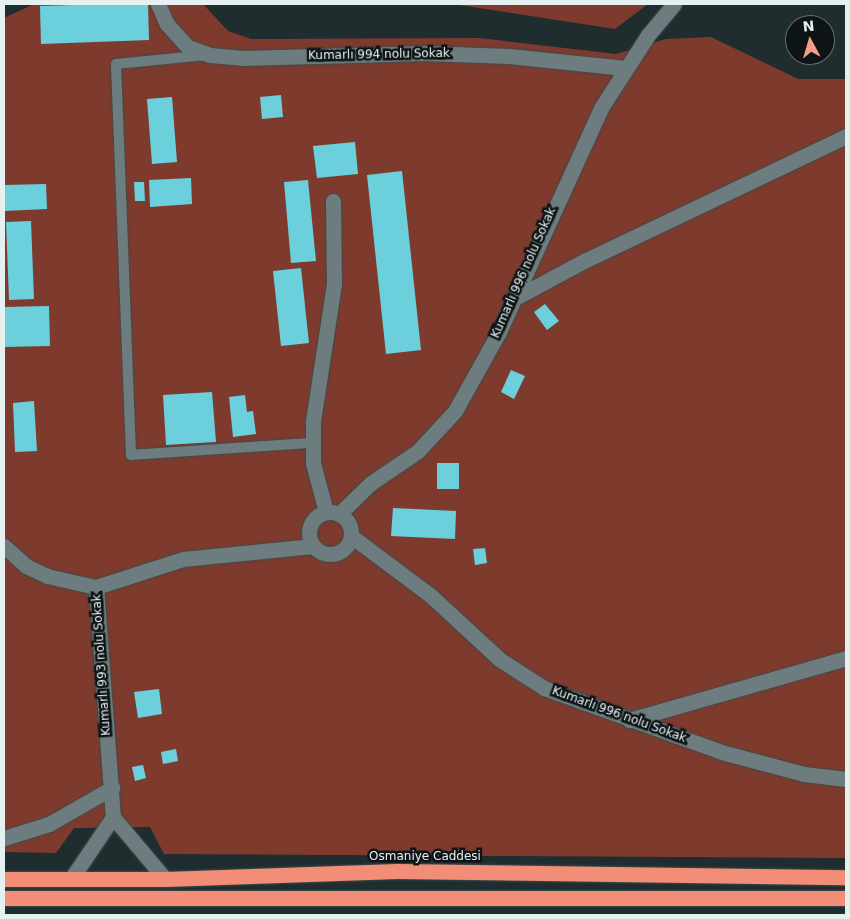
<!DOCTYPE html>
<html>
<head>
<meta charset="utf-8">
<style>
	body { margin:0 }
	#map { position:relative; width:850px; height:919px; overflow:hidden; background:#1f2d2f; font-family:"DejaVu Sans",sans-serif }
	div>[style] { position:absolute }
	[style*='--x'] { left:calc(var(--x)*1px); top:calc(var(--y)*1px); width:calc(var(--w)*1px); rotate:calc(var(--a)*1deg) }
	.forest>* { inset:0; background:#7e3b2d }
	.building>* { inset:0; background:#6bd0dc }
	.roads { filter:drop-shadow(0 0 1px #3e4a4b) drop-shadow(0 0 1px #3e4a4b) }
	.lane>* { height:10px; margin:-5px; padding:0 5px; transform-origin:5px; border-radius:5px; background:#6d7d7f }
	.street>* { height:15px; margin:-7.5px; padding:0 7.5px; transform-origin:7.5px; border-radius:7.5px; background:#6d7d7f }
	.street>.ring { margin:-7.5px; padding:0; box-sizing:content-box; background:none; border:15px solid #6d7d7f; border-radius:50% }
	.highway>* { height:15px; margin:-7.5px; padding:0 7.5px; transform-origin:7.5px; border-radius:7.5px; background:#f28d77 }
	span { translate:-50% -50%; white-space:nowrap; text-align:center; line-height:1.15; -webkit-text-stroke:5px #0e1415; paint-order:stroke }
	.street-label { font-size:12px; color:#e7f0f1 }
	.frame { position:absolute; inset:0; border:5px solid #e7f0f1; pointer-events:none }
	.north { position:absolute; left:785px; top:15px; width:50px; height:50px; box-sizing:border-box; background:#0e1415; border:1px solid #656c6d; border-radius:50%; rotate:354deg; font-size:14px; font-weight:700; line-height:20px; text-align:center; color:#e7f0f1 }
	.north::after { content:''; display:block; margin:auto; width:18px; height:22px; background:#f49e8a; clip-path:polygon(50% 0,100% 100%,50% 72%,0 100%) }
</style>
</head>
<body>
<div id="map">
	<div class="forest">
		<i style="clip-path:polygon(34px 4px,203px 4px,228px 31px,251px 39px,479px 38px,616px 54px,666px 39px,711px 37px,798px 79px,846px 79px,846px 858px,164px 854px,150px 827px,74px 828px,56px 853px,4px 852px,4px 18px)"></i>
		<i style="clip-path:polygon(453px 4px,648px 4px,615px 29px)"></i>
	</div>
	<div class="building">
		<i style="clip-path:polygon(109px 4px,148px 4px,149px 40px,41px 44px,40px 6px)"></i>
		<i style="clip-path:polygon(281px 95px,283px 117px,262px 119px,260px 97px)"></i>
		<i style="clip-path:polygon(172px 97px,177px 162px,152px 164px,147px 99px)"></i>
		<i style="clip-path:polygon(355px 142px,358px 174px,317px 178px,313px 146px)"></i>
		<i style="clip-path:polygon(402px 171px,421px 350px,386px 354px,367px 175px)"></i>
		<i style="clip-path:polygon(191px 178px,192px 204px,150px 207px,149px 180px)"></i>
		<i style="clip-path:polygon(308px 180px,316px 261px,291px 263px,284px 182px)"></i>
		<i style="clip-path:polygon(134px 182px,144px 182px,145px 201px,135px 201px)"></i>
		<i style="clip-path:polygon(46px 184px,47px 209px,4px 211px,4px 185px)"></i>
		<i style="clip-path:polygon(31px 221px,34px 299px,9px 300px,6px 222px)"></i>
		<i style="clip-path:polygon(301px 268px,309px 343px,281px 346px,273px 271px)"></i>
		<i style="clip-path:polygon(545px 304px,559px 321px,547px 330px,534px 312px)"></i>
		<i style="clip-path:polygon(49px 306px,50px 346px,4px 347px,4px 307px)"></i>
		<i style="clip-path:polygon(511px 370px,525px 376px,514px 399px,501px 392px)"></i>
		<i style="clip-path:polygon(212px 392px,216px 442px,166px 445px,163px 395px)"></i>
		<i style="clip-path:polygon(245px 395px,247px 412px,253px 411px,256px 434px,233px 437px,229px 397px)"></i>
		<i style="clip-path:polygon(34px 401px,37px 451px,15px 452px,13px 403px)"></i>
		<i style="clip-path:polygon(437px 463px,459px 463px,459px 489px,437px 489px)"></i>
		<i style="clip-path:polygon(393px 508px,456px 511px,455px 539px,391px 536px)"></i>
		<i style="clip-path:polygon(485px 548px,487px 563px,475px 565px,473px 549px)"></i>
		<i style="clip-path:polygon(159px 689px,162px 714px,138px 718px,134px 692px)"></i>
		<i style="clip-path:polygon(176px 749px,178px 761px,163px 764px,161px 752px)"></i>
		<i style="clip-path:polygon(143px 765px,146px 778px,135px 781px,132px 767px)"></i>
	</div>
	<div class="roads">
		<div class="lane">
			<i style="--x:206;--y:55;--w:90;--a:174.3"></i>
			<i style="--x:116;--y:64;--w:391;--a:87.8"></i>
			<i style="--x:131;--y:455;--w:182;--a:-3.8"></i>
		</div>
		<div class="street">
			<i style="--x:158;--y:4;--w:22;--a:66"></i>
			<i style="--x:167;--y:24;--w:31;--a:48"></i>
			<i style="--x:188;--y:47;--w:23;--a:20"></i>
			<i style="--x:210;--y:55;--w:33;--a:5"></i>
			<i style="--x:243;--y:58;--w:182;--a:-1.6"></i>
			<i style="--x:425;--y:53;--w:84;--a:2"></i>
			<i style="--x:509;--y:56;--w:117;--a:5.9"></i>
			<i style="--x:513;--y:299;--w:81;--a:-28.2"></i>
			<i style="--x:584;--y:261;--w:290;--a:-25.5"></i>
			<i class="ring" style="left:309px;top:512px;width:27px;height:27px"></i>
			<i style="--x:326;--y:512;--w:51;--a:-104.9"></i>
			<i style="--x:313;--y:463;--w:42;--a:-90"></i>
			<i style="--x:313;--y:421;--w:139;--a:-81.3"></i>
			<i style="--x:334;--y:284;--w:83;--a:-90.7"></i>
			<i style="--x:339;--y:514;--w:45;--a:-44.1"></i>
			<i style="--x:371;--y:483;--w:57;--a:-34.2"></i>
			<i style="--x:418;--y:451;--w:54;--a:-47.2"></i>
			<i style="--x:455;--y:411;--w:90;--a:-60.9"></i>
			<i style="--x:499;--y:332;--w:246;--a:-65.5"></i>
			<i style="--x:601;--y:108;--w:87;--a:-57.2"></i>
			<i style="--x:648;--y:35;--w:40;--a:-50"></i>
			<i style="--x:351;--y:536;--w:99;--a:36.8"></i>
			<i style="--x:430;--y:595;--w:94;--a:42.8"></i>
			<i style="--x:499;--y:659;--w:54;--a:32.8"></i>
			<i style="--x:544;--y:688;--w:192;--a:19.8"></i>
			<i style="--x:725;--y:753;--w:82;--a:14.9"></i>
			<i style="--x:804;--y:774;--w:42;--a:6.8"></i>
			<i style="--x:4;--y:546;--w:30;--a:42"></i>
			<i style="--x:26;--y:566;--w:23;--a:25"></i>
			<i style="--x:47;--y:576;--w:50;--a:12.7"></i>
			<i style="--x:96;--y:587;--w:231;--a:85.8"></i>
			<i style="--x:96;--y:587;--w:91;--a:-17.8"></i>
			<i style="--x:183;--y:559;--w:131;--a:-5.7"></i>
			<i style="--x:629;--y:720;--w:226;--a:-15.9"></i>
			<i style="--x:4;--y:838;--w:47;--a:-17.3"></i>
			<i style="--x:49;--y:824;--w:73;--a:-29.7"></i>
			<i style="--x:71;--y:879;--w:75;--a:-55.9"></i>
			<i style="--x:113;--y:817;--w:81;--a:50"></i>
		</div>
		<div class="highway">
			<i style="--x:4;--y:879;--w:161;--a:0"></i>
			<i style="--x:165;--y:879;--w:232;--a:-2"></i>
			<i style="--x:397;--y:871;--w:449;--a:0.8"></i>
			<i style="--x:4;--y:898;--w:842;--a:0"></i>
		</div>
	</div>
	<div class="street-label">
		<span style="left:379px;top:55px;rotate:-1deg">Kumarlı 994 nolu Sokak</span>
		<span style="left:524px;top:273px;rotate:-66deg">Kumarlı 996 nolu Sokak</span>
		<span style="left:102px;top:665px;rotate:-94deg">Kumarlı 993 nolu Sokak</span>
		<span style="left:619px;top:715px;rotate:20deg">Kumarlı 996 nolu Sokak</span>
		<span style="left:425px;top:857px">Osmaniye Caddesi</span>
	</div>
	<div class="frame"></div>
	<div class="north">N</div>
</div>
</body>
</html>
